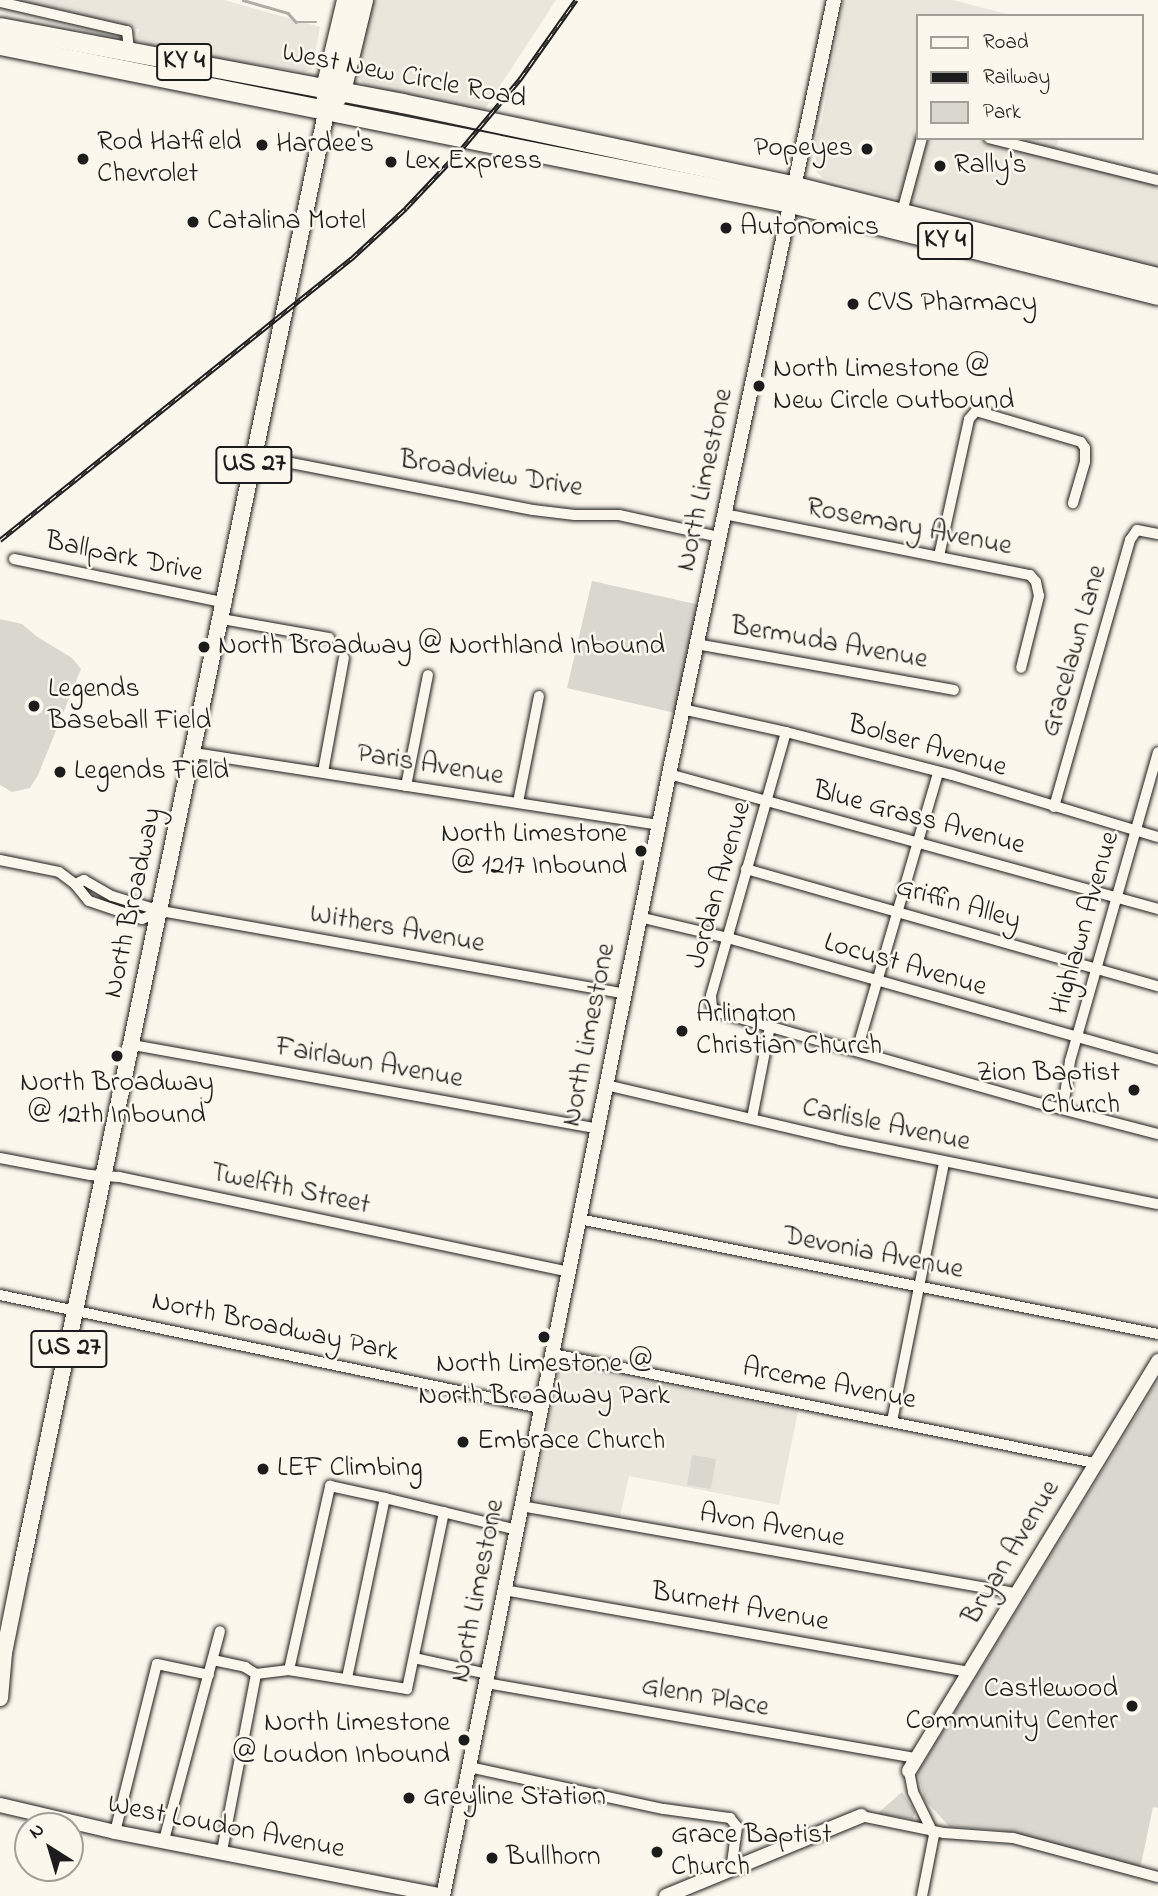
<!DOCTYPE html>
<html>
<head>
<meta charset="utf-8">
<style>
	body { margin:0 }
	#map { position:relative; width:1158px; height:1896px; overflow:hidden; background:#fbf7ec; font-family:"Indie Flower",sans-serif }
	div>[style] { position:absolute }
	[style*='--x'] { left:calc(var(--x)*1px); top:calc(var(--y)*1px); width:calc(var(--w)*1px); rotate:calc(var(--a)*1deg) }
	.built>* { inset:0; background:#eae6dc }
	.green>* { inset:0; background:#dad7ce }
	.stream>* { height:2.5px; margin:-1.25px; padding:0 1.25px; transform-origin:1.25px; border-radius:1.25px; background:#afaca5 }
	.roads { filter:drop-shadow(0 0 2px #1c1c1c) drop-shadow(0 0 2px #1c1c1c) }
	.street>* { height:10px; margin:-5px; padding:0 5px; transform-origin:5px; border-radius:5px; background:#fbf7ec }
	.secondary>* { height:14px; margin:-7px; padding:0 7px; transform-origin:7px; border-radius:7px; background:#fbf7ec }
	.primary>* { height:16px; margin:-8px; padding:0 8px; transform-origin:8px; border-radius:8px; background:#fbf7ec }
	.highway>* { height:19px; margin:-9.5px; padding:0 9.5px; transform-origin:9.5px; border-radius:9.5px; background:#fbf7ec }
	.rail>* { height:5px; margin-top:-2.5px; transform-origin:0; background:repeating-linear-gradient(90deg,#fbf7ec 0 8px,#1c1c1c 0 16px); box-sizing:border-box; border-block:2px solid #1c1c1c }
	.dots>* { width:19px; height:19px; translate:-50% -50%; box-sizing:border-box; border:4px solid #fbf7ec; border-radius:50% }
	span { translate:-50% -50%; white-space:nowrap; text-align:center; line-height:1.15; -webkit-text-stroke:5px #fbf7ec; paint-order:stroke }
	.shield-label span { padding:2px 5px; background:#fbf7ec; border:2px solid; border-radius:5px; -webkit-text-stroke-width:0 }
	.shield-label { font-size:26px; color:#1c1c1c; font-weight:700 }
	.street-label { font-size:28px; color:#1c1c1c }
	.poi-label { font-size:28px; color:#1c1c1c }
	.left { translate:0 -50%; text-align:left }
	.right { translate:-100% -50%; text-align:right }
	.legend { position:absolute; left:916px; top:14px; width:228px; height:126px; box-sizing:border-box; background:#fbf7ec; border:2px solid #a29f99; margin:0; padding:9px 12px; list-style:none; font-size:21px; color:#1c1c1c }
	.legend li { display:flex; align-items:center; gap:14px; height:35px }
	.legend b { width:35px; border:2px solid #a29f99 }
	.north { position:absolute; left:14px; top:1812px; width:70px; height:70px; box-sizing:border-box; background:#fbf7ec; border:2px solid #a29f99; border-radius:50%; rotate:323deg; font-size:19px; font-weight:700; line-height:28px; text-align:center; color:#1c1c1c }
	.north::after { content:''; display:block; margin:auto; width:24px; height:32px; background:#1c1c1c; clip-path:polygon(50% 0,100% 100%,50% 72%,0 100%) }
</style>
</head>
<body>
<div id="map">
	<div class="built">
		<i style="clip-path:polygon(0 0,224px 0,320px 27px,312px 69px,305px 72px,173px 52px,136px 41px,139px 29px,91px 19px,61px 9px)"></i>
		<i style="clip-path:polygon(368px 0,556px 0,483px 112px,365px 86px,355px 73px)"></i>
		<i style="clip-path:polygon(843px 0,953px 0,1015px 16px,918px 16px,918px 138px,1059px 138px,1056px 147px,1061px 162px,1158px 183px,1158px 268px,823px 178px,816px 171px,815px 142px,822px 120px)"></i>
		<i style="clip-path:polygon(560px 1365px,798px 1411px,779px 1505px,629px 1476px,620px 1517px,533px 1500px)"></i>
	</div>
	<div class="green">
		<i style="clip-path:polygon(592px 581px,700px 605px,675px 713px,567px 688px)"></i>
		<i style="clip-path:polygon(0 619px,22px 624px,36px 636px,72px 658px,81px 669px,38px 775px,30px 788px,12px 792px,0 785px)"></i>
		<i style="clip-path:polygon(1158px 1380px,1158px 1808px,1153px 1807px,1140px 1869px,1001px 1830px,950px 1827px,924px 1799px,918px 1772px)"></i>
		<i style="clip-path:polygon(692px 1455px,716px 1459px,711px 1489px,687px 1485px)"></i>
		<i style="clip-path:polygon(902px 1792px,915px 1812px,913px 1819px,877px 1814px)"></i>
	</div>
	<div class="stream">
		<i style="--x:243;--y:0;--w:47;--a:16.1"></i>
		<i style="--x:288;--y:13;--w:12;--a:48"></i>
		<i style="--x:296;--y:22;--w:20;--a:0"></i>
	</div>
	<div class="roads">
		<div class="street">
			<i style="--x:0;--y:2;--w:130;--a:12.9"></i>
			<i style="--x:127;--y:31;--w:20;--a:84"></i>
			<i style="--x:989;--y:138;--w:174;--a:14"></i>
			<i style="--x:902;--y:212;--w:77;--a:-74.9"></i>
			<i style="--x:255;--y:456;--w:283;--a:11"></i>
			<i style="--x:533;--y:510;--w:42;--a:6.8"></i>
			<i style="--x:575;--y:515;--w:44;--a:0"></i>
			<i style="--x:619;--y:515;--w:102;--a:12.4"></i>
			<i style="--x:724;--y:514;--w:312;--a:11.3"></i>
			<i style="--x:1030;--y:575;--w:9;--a:49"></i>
			<i style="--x:1036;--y:582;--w:14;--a:78"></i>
			<i style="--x:1039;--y:596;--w:74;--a:104"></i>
			<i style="--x:939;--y:556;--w:140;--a:-77.6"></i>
			<i style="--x:969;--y:419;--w:11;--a:-49"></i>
			<i style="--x:976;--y:411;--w:109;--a:16.4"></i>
			<i style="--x:1081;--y:442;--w:7;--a:56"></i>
			<i style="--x:1085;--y:448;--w:14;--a:90"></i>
			<i style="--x:1085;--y:462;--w:43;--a:106.3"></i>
			<i style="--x:14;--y:559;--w:217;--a:11.7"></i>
			<i style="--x:222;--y:619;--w:109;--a:10.1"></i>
			<i style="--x:696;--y:644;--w:262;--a:10.1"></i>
			<i style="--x:682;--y:709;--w:107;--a:12.5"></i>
			<i style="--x:786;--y:732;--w:171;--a:14.5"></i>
			<i style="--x:952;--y:775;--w:215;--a:16.8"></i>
			<i style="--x:786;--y:732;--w:274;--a:105.9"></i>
			<i style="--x:711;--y:996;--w:12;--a:85"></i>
			<i style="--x:712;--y:1008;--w:11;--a:27"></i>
			<i style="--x:722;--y:1013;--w:329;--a:15.9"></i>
			<i style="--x:1038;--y:1103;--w:124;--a:14.5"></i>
			<i style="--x:194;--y:753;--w:470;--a:8.8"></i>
			<i style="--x:323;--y:772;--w:116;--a:-79.6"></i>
			<i style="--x:669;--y:774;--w:507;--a:15.43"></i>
			<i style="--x:406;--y:786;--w:113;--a:-78.8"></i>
			<i style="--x:518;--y:802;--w:108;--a:-78.8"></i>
			<i style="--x:1054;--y:807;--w:278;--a:-74.1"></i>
			<i style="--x:1130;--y:540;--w:12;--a:-55"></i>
			<i style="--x:1137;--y:530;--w:21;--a:11"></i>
			<i style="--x:0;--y:860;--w:60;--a:11.5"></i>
			<i style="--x:59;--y:872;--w:20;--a:37"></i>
			<i style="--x:75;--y:884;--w:22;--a:51"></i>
			<i style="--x:89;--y:901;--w:56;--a:18.8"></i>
			<i style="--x:142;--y:919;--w:21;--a:-23"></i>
			<i style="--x:746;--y:869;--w:428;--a:15.9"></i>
			<i style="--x:75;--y:884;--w:10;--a:-24"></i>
			<i style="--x:84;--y:880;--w:32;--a:30"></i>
			<i style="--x:112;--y:896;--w:51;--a:17"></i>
			<i style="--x:161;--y:911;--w:471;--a:10.1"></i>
			<i style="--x:639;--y:917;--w:91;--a:13.3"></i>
			<i style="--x:728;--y:938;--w:447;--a:15.8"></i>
			<i style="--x:133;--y:1045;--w:470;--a:10.2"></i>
			<i style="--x:857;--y:1050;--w:289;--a:-73.7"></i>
			<i style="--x:606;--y:1085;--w:240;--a:13.2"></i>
			<i style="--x:840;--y:1140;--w:324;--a:11.4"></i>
			<i style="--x:1063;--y:1107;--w:47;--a:-81.3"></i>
			<i style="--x:1070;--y:1061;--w:321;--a:-74.1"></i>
			<i style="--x:752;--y:1118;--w:94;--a:-78.9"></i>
			<i style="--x:0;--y:1158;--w:92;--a:10.7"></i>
			<i style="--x:90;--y:1175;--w:29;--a:4"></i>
			<i style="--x:119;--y:1177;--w:461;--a:11.9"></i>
			<i style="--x:579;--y:1219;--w:590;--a:11.23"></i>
			<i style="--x:0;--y:1295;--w:552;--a:11.82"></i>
			<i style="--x:553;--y:1354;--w:553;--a:11.37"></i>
			<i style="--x:892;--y:1421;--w:264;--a:-78.6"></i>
			<i style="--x:521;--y:1506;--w:502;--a:9.99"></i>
			<i style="--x:444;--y:1512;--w:181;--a:101.8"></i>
			<i style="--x:407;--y:1689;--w:120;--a:-170.9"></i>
			<i style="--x:289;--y:1670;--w:189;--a:-77.4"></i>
			<i style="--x:330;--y:1486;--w:56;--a:12.3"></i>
			<i style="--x:385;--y:1498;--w:136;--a:13.6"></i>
			<i style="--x:504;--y:1590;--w:471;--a:10"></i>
			<i style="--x:414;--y:1658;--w:76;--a:12.2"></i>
			<i style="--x:213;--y:1660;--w:33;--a:12"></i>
			<i style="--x:245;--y:1667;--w:13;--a:32"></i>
			<i style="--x:256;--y:1674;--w:33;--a:-7"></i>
			<i style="--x:347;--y:1678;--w:184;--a:-78.1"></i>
			<i style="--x:486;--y:1683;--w:436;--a:9.9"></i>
			<i style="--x:469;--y:1767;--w:199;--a:12.2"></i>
			<i style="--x:664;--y:1809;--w:67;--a:7.8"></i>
			<i style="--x:730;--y:1818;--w:11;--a:52"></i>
			<i style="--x:737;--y:1827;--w:43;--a:97.9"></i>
			<i style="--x:909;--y:1771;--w:21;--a:79"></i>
			<i style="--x:913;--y:1792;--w:48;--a:64"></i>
			<i style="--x:934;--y:1835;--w:62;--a:101.1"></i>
			<i style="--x:861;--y:1816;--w:85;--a:11.6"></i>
			<i style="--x:944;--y:1833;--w:69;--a:4.1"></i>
			<i style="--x:1013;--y:1838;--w:150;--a:15.1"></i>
			<i style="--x:115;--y:1832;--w:173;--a:-76"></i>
			<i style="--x:157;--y:1664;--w:53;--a:11.9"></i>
			<i style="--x:164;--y:1840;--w:216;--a:-75"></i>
			<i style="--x:222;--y:1851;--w:180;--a:-79.1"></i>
		</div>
		<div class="secondary">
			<i style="--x:909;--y:1771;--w:480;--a:-58.7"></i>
			<i style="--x:0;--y:1805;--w:118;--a:13.2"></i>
			<i style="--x:115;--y:1832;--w:334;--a:11"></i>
			<i style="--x:443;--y:1896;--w:1145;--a:-78.61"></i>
			<i style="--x:669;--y:774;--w:791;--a:-77.97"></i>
			<i style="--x:666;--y:1896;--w:211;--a:-22.3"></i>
		</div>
		<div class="primary">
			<i style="--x:0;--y:1698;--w:45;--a:-84.9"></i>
			<i style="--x:4;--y:1653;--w:86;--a:-78.6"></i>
			<i style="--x:21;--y:1569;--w:1493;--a:-78.17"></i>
		</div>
		<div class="highway">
			<i style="--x:0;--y:27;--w:409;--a:10.7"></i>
			<i style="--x:402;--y:103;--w:402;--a:11.9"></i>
			<i style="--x:795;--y:186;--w:374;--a:14.1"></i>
			<i style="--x:0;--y:45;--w:807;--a:11.3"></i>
			<i style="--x:791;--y:203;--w:378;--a:14.1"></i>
			<i style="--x:335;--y:99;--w:10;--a:-53"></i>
			<i style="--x:341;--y:91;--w:94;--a:-76.4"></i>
			<i style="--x:326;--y:100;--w:12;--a:-95"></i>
			<i style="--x:325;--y:88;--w:90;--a:-76.6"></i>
		</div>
	</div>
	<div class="rail">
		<i style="--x:0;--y:540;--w:450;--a:-38.7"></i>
		<i style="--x:351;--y:259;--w:75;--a:-42.8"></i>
		<i style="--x:406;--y:208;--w:76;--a:-46.6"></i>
		<i style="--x:458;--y:153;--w:97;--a:-50"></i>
		<i style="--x:520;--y:79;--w:97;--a:-54.7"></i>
	</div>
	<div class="dots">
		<i style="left:262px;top:145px;background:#1c1c1c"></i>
		<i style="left:867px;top:149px;background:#1c1c1c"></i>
		<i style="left:83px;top:159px;background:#1c1c1c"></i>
		<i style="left:391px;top:162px;background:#1c1c1c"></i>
		<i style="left:940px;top:166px;background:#1c1c1c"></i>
		<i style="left:193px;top:222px;background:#1c1c1c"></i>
		<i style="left:726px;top:228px;background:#1c1c1c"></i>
		<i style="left:853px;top:304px;background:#1c1c1c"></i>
		<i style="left:759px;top:386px;background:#1c1c1c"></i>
		<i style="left:204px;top:647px;background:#1c1c1c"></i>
		<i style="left:34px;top:706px;background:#1c1c1c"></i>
		<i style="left:60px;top:772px;background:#1c1c1c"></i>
		<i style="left:641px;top:851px;background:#1c1c1c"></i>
		<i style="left:682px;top:1031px;background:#1c1c1c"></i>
		<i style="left:117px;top:1056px;background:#1c1c1c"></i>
		<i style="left:1134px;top:1090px;background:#1c1c1c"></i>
		<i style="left:544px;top:1337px;background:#1c1c1c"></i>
		<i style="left:463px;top:1442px;background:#1c1c1c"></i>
		<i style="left:263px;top:1469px;background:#1c1c1c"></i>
		<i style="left:1132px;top:1706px;background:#1c1c1c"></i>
		<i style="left:464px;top:1740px;background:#1c1c1c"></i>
		<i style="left:409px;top:1798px;background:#1c1c1c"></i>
		<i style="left:657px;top:1852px;background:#1c1c1c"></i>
		<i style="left:492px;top:1858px;background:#1c1c1c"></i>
	</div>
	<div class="shield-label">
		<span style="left:184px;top:62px">KY 4</span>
		<span style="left:945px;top:241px">KY 4</span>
		<span style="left:254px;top:465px">US 27</span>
		<span style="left:69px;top:1349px">US 27</span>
	</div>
	<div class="street-label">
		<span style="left:404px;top:77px;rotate:11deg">West New Circle Road</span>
		<span style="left:491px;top:475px;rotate:9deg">Broadview Drive</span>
		<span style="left:706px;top:480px;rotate:-78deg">North Limestone</span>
		<span style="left:909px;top:528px;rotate:11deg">Rosemary Avenue</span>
		<span style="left:124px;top:558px;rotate:12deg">Ballpark Drive</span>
		<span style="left:829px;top:644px;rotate:10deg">Bermuda Avenue</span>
		<span style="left:1075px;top:651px;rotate:-74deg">Gracelawn Lane</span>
		<span style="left:927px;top:747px;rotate:16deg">Bolser Avenue</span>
		<span style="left:430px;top:766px;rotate:9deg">Paris Avenue</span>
		<span style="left:919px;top:819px;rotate:15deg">Blue Grass Avenue</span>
		<span style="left:720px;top:885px;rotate:-74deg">Jordan Avenue</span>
		<span style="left:134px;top:903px;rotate:-78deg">North Broadway</span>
		<span style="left:958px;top:905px;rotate:16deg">Griffin Alley</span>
		<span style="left:1086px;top:923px;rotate:-74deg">Highlawn Avenue</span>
		<span style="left:397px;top:930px;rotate:10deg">Withers Avenue</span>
		<span style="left:905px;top:966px;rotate:16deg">Locust Avenue</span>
		<span style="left:590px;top:1035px;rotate:-79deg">North Limestone</span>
		<span style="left:369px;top:1064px;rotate:10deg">Fairlawn Avenue</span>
		<span style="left:886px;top:1126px;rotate:12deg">Carlisle Avenue</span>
		<span style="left:290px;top:1190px;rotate:12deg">Twelfth Street</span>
		<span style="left:873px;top:1254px;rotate:11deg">Devonia Avenue</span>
		<span style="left:275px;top:1328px;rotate:12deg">North Broadway Park</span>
		<span style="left:829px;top:1385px;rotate:11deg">Arceme Avenue</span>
		<span style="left:772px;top:1527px;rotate:10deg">Avon Avenue</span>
		<span style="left:1012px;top:1553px;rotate:-59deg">Bryan Avenue</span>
		<span style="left:479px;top:1591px;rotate:-79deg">North Limestone</span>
		<span style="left:740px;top:1608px;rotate:10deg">Burnett Avenue</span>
		<span style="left:705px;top:1698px;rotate:10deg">Glenn Place</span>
		<span style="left:226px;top:1828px;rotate:11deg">West Loudon Avenue</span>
	</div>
	<div class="poi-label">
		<span class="left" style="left:97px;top:159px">Rod Hatfield<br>Chevrolet</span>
		<span class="left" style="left:276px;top:145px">Hardee's</span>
		<span class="right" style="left:853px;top:149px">Popeyes</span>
		<span class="left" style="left:405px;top:162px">Lex Express</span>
		<span class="left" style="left:954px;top:166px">Rally's</span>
		<span class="left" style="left:207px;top:222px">Catalina Motel</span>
		<span class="left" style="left:740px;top:228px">Autonomics</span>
		<span class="left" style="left:867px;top:304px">CVS Pharmacy</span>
		<span class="left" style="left:773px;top:386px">North Limestone @<br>New Circle Outbound</span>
		<span class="left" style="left:218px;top:647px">North Broadway @ Northland Inbound</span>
		<span class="left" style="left:48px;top:706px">Legends<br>Baseball Field</span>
		<span class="left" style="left:74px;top:772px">Legends Field</span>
		<span class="right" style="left:627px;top:851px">North Limestone<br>@ 1217 Inbound</span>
		<span class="left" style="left:696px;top:1031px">Arlington<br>Christian Church</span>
		<span class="right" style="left:1120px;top:1090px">Zion Baptist<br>Church</span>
		<span style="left:117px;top:1100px">North Broadway<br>@ 12th Inbound</span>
		<span style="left:544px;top:1381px">North Limestone @<br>North Broadway Park</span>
		<span class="left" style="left:477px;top:1442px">Embrace Church</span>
		<span class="left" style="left:277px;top:1469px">LEF Climbing</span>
		<span class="right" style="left:1118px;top:1706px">Castlewood<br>Community Center</span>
		<span class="right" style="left:450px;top:1740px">North Limestone<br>@ Loudon Inbound</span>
		<span class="left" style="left:423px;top:1798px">Greyline Station</span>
		<span class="left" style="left:671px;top:1852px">Grace Baptist<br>Church</span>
		<span class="left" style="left:506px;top:1858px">Bullhorn</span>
	</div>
	<ul class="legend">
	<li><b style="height:9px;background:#fbf7ec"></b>Road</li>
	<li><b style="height:9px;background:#1c1c1c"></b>Railway</li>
	<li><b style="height:19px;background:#dad7ce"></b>Park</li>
	</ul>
	<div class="north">N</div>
</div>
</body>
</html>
